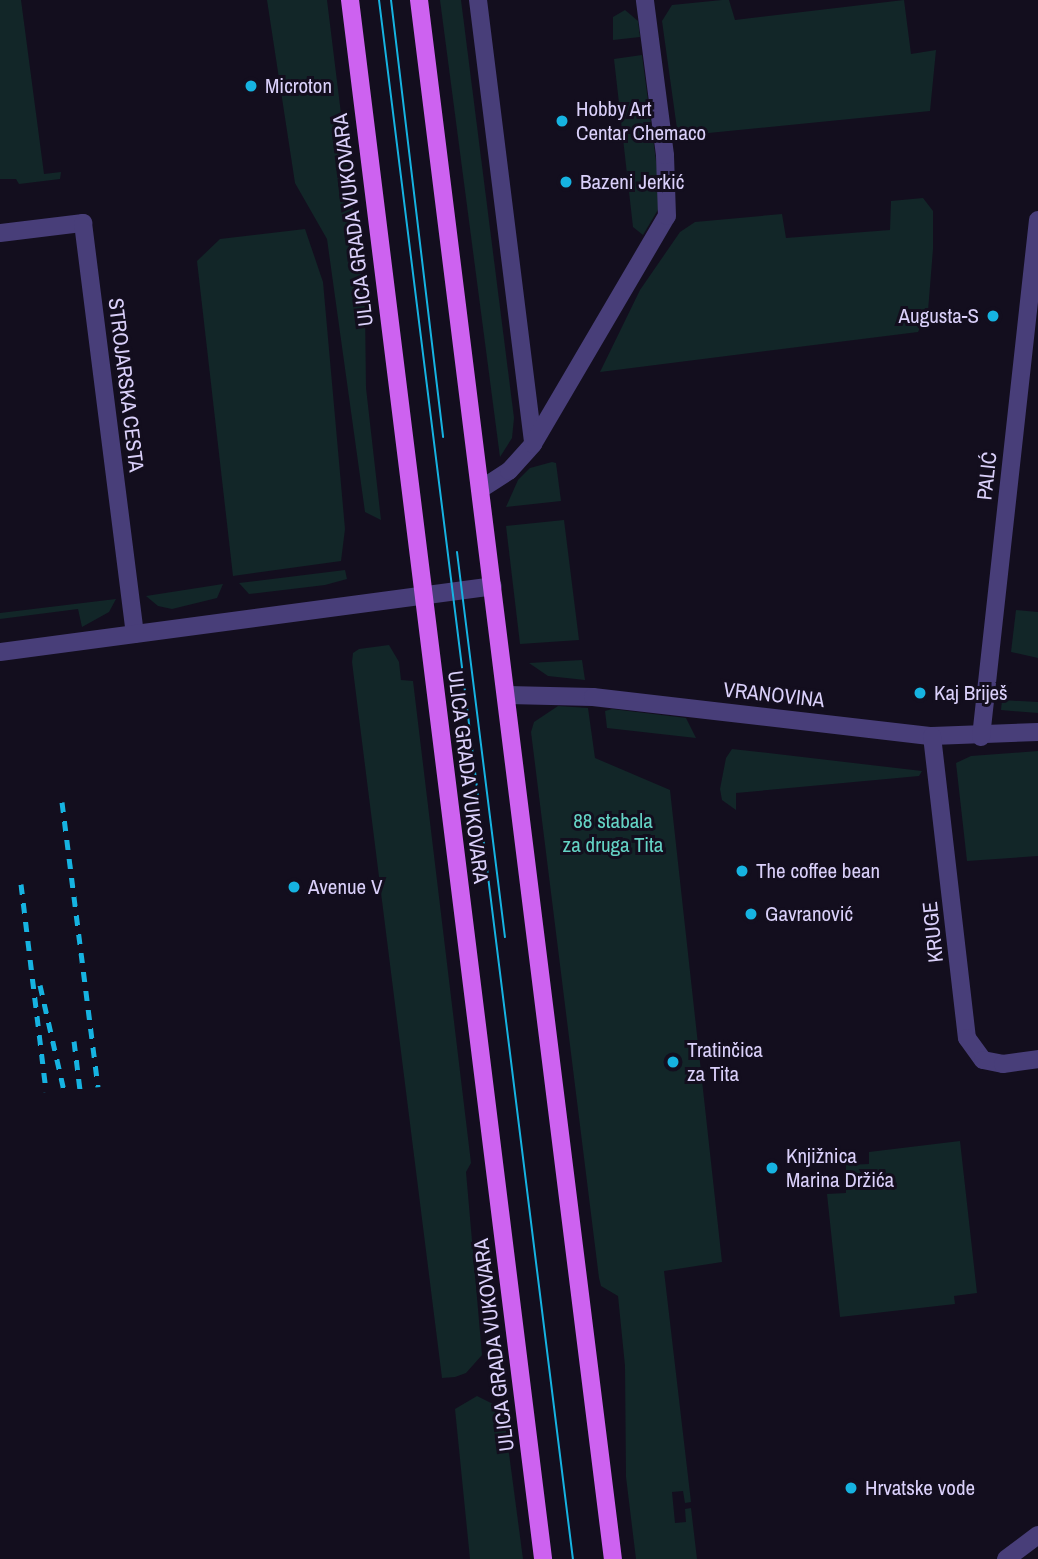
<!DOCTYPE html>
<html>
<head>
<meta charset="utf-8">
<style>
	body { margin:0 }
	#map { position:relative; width:1038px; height:1559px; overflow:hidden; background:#130e1e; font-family:"Archivo Narrow",sans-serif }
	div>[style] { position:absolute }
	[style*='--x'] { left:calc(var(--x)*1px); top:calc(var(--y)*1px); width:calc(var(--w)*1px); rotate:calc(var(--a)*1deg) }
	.green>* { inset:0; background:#122628 }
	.minor>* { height:18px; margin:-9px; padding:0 9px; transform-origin:9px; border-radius:9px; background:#483e79 }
	.major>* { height:18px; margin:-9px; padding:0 9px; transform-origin:9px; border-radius:9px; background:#cd62f0 }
	.tram>* { height:2px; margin:-1px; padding:0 1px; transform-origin:1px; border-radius:1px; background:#16b3e1 }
	.rail>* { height:5px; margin-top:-2.5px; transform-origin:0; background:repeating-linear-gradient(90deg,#16b3e1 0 10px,transparent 0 19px) }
	.dots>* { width:19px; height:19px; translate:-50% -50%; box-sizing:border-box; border:4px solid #130e1e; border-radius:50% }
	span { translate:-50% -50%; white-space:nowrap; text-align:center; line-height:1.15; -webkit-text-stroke:6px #130e1e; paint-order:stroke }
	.poi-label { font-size:21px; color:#dad0fa }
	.left { translate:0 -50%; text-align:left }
	.right { translate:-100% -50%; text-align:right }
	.street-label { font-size:21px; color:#dad0fa }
	.park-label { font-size:21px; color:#64d3c5 }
</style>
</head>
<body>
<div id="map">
	<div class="green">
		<i style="clip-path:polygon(0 0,21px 0,44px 174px,61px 172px,60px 179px,19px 184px,16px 179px,0 179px)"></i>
		<i style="clip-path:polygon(267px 0,327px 0,365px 309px,366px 388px,381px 520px,365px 512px,327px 239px,295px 183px)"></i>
		<i style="clip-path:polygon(440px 0,461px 0,514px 418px,512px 438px,500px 457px)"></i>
		<i style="clip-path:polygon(722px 0,729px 0,735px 20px,904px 0,911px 54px,936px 50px,930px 111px,678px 136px,662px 21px,672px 5px)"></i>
		<i style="clip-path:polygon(625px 10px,638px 21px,640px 37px,613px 40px,613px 17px)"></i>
		<i style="clip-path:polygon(642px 55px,660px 191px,659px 208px,643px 235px,633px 227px,614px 59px)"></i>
		<i style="clip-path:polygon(923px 198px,933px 211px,933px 249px,928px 311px,918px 332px,600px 372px,640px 290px,680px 232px,695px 222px,782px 214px,786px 238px,890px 230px,891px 201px)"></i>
		<i style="clip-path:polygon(305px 229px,323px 282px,345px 529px,341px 561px,233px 576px,197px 261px,220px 239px)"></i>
		<i style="clip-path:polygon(552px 462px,556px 463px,561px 501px,506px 507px,518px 480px,530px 468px)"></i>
		<i style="clip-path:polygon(564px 520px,579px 640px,520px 644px,506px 526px)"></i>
		<i style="clip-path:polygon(345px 570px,347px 579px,325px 585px,249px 594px,239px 583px)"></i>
		<i style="clip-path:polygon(223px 584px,217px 598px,172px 609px,158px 606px,146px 596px)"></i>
		<i style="clip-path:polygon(116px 599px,109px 612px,82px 627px,78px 609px,0 619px,0 613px)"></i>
		<i style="clip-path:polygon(1016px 610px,1038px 612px,1038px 658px,1011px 652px)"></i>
		<i style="clip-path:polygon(389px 645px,399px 662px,401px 680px,413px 681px,471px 1163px,466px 1172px,482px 1355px,466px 1373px,455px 1377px,442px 1378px,352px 662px,353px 653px,359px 649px)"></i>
		<i style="clip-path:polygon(582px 660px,585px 680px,548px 676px,529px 663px)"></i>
		<i style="clip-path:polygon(1002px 700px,1038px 702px,1038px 713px,1001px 710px)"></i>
		<i style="clip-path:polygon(558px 706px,588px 708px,595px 758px,670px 790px,722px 1262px,664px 1271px,691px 1502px,685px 1503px,683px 1491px,672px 1492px,675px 1523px,686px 1522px,685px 1509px,691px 1508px,697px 1559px,636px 1559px,626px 1477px,625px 1366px,618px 1296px,601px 1286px,599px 1278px,531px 732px,534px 722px)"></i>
		<i style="clip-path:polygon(612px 709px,686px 718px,696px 738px,607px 728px,605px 711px)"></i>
		<i style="clip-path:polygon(732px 749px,759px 752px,922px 771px,919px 776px,736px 793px,736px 810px,722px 800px,720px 789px,726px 758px)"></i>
		<i style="clip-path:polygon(1038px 751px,1038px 856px,967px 861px,956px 763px,971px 756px)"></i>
		<i style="clip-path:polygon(960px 1141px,977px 1293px,954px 1296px,955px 1304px,840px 1317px,827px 1194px,846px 1193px,846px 1165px,869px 1164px,869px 1152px)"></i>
		<i style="clip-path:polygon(477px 1396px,499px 1407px,504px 1416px,523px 1559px,470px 1559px,455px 1409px)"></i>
	</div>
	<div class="minor">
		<i style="--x:478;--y:0;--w:447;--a:82.9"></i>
		<i style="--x:0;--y:233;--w:84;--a:-6.9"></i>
		<i style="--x:83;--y:223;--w:414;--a:82.8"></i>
		<i style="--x:481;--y:489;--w:33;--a:-33"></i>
		<i style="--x:509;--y:471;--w:36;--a:-48"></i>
		<i style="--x:533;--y:444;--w:264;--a:-59.6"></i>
		<i style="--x:667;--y:216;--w:61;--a:-91.9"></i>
		<i style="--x:665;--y:155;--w:156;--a:-97.4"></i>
		<i style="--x:0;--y:652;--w:497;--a:-7.6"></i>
		<i style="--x:506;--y:695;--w:87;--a:1.3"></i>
		<i style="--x:593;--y:697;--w:341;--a:6.6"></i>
		<i style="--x:932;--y:736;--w:106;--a:-2.2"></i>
		<i style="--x:932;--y:736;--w:304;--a:83.4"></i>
		<i style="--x:967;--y:1038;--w:27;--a:54"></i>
		<i style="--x:983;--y:1060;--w:20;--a:11"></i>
		<i style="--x:1003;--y:1064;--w:35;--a:-8"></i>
		<i style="--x:981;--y:737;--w:520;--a:-83.71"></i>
		<i style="--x:1006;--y:1559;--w:40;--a:-37"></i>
	</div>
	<div class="major">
		<i style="--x:350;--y:0;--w:1571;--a:82.94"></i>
		<i style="--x:419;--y:0;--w:1571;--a:82.91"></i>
	</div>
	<div class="tram">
		<i style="--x:379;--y:0;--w:1571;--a:82.91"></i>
		<i style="--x:391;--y:0;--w:440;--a:83.2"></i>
		<i style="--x:457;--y:552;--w:388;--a:82.9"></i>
	</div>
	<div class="rail">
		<i style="--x:62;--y:802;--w:287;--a:82.8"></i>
		<i style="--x:21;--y:884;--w:209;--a:83.1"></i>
		<i style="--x:40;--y:985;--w:109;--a:77.2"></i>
		<i style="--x:74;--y:1041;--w:49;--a:83"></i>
	</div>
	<div class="dots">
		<i style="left:251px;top:86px;background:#16b3e1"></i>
		<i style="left:562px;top:121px;background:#16b3e1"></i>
		<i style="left:566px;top:182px;background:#16b3e1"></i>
		<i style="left:993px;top:316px;background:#16b3e1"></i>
		<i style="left:920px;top:693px;background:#16b3e1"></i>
		<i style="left:742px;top:871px;background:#16b3e1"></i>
		<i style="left:294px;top:887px;background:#16b3e1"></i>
		<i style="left:751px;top:914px;background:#16b3e1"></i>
		<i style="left:673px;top:1062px;background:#16b3e1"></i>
		<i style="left:772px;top:1168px;background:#16b3e1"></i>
		<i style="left:851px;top:1488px;background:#16b3e1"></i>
	</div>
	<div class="poi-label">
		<span class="left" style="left:265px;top:86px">Microton</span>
		<span class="left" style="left:576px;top:121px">Hobby Art<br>Centar Chemaco</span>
		<span class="left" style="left:580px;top:182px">Bazeni Jerkić</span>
		<span class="right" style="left:979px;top:316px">Augusta-S</span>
		<span class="left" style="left:934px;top:693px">Kaj Briješ</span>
		<span class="left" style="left:756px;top:871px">The coffee bean</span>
		<span class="left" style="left:308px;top:887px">Avenue V</span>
		<span class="left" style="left:765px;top:914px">Gavranović</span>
		<span class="left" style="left:687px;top:1062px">Tratinčica<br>za Tita</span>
		<span class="left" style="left:786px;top:1168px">Knjižnica<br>Marina Držića</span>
		<span class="left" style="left:865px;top:1488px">Hrvatske vode</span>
	</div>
	<div class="street-label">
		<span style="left:353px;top:220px;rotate:-97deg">ULICA GRADA VUKOVARA</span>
		<span style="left:126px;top:385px;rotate:83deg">STROJARSKA CESTA</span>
		<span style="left:987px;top:476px;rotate:-84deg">PALIĆ</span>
		<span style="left:774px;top:695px;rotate:6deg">VRANOVINA</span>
		<span style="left:468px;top:777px;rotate:83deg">ULICA GRADA VUKOVARA</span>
		<span style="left:933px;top:932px;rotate:-96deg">KRUGE</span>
		<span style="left:494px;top:1345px;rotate:-97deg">ULICA GRADA VUKOVARA</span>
	</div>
	<div class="park-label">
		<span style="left:613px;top:833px">88 stabala<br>za druga Tita</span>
	</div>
</div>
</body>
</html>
